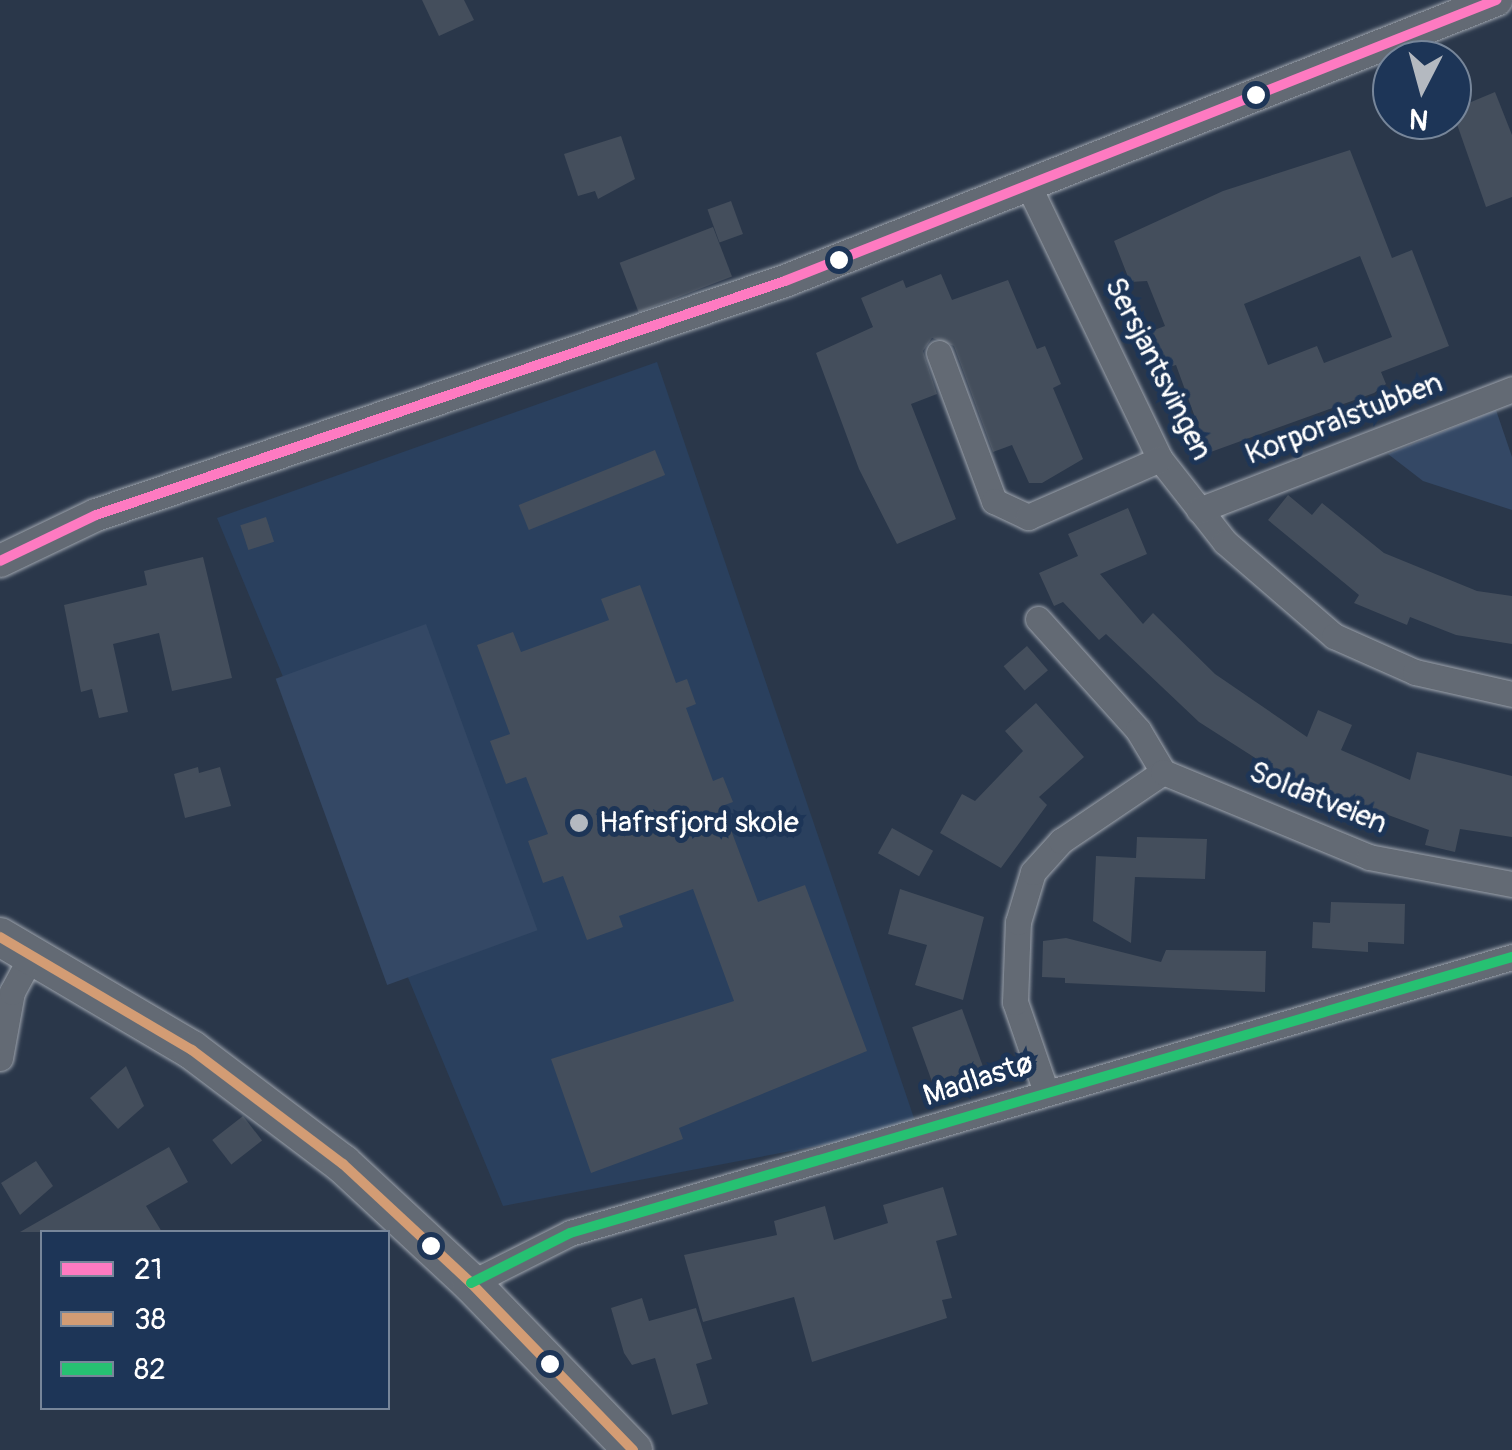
<!DOCTYPE html>
<html>
<head>
<meta charset="utf-8">
<style>
  body { margin:0 }
  #map { position:relative; width:1512px; height:1450px; overflow:hidden; background:#2a374a; font-family:Pangolin,sans-serif }
  div>[style] { position:absolute }
  .built>* { inset:0; background:#2a405e }
  .green>* { inset:0; background:#344865; transform-origin:0 0 }
  .building>* { inset:0; background:#444e5c; transform-origin:0 0 }
  .roads { filter:drop-shadow(0 0 2px #9fa5ae) drop-shadow(0 0 2px #9fa5ae) }
  .minor>* { height:25px; margin:-12.5px; padding:0 12.5px; transform-origin:12.5px; border-radius:12.5px; background:#636a74 }
  .tertiary>* { height:32px; margin:-16px; padding:0 16px; transform-origin:16px; border-radius:16px; background:#636a74 }
  .secondary>* { height:38px; margin:-19px; padding:0 19px; transform-origin:19px; border-radius:19px; background:#636a74 }
  .bus-1>* { height:10px; margin:-5px; padding:0 5px; transform-origin:5px; border-radius:5px; background:#fe7ac1 }
  .bus-2>* { height:10px; margin:-5px; padding:0 5px; transform-origin:5px; border-radius:5px; background:#d39c74 }
  .bus-3>* { height:10px; margin:-5px; padding:0 5px; transform-origin:5px; border-radius:5px; background:#26c172 }
  .dots>* { width:28px; height:28px; translate:-50% -50%; box-sizing:border-box; border:5px solid #1d3557; border-radius:50% }
  span { translate:-50% -50%; white-space:nowrap; text-align:center; line-height:1.15; -webkit-text-stroke:10px #1d3557; paint-order:stroke }
  .street-label { font-size:30px; color:#fff }
  .poi-label { font-size:30px; color:#fff }
  .left { translate:0 -50%; text-align:left }
  .legend { position:absolute; left:40px; top:1230px; width:350px; height:180px; box-sizing:border-box; background:#1d3557; border:2px solid #77869a; margin:0; padding:12px 18px; list-style:none; font-size:30px; color:#fff }
  .legend li { display:flex; align-items:center; gap:20px; height:50px }
  .legend b { width:50px; border:2px solid #77869a }
  .north { position:absolute; left:1372px; top:40px; width:100px; height:100px; box-sizing:border-box; background:#1d3557; border:2px solid #77869a; border-radius:50%; rotate:186deg; font-size:28px; font-weight:700; line-height:40px; text-align:center; color:#fff }
  .north::after { content:''; display:block; margin:auto; width:35px; height:45px; background:#b4b9c0; clip-path:polygon(50% 0,100% 100%,50% 72%,0 100%) }
</style>
</head>
<body>
<div id="map">
  <div class="built">
    <div style="clip-path:polygon(657px 362px,917px 1127px,503px 1206px,217px 518px)"></div>
  </div>
  <div class="green">
    <div style="clip-path:polygon(1496px 410px,1512px 457px,1512px 510px,1423px 481px,1388px 454px)"></div>
    <div style="left:426px;top:624px;width:326px;height:160px;rotate:70deg"></div>
  </div>
  <div class="building">
    <div style="clip-path:polygon(422px 0,464px 0,474px 20px,439px 36px)"></div>
    <div style="clip-path:polygon(1495px 92px,1512px 135px,1512px 197px,1486px 207px,1452px 110px)"></div>
    <div style="clip-path:polygon(621px 136px,635px 179px,598px 199px,595px 191px,578px 196px,564px 154px)"></div>
    <div style="clip-path:polygon(evenodd,1350px 150px,1392px 258px,1412px 250px,1449px 346px,1381px 372px,1386px 384px,1374px 393px,1208px 453px,1176px 365px,1163px 369px,1149px 332px,1165px 326px,1147px 281px,1130px 282px,1114px 241px,1223px 191px,1350px 150px,1360px 256px,1392px 337px,1324px 363px,1317px 346px,1268px 365px,1244px 304px,1360px 256px)"></div>
    <div style="left:731px;top:201px;width:35px;height:25px;rotate:70deg"></div>
    <div style="left:713px;top:227px;width:53px;height:100px;rotate:69deg"></div>
    <div style="clip-path:polygon(941px 274px,952px 300px,1008px 280px,1037px 349px,1045px 346px,1061px 384px,1053px 388px,1083px 459px,1042px 483px,1029px 483px,1012px 445px,993px 452px,954px 346px,932px 338px,923px 351px,937px 394px,911px 404px,956px 519px,897px 544px,859px 469px,816px 353px,873px 327px,861px 298px,903px 280px,906px 288px)"></div>
    <div style="left:655px;top:450px;width:27px;height:147px;rotate:68deg"></div>
    <div style="clip-path:polygon(1288px 495px,1312px 515px,1322px 503px,1384px 553px,1477px 591px,1512px 596px,1512px 644px,1456px 635px,1410px 617px,1407px 625px,1354px 603px,1359px 595px,1268px 520px)"></div>
    <div style="clip-path:polygon(1128px 508px,1147px 554px,1100px 574px,1143px 624px,1153px 613px,1215px 674px,1307px 737px,1318px 710px,1352px 725px,1341px 750px,1410px 780px,1417px 752px,1512px 776px,1512px 837px,1460px 829px,1455px 852px,1425px 845px,1429px 830px,1285px 777px,1199px 722px,1106px 634px,1099px 640px,1063px 602px,1054px 606px,1039px 573px,1078px 556px,1068px 534px)"></div>
    <div style="left:266px;top:517px;width:26px;height:27px;rotate:72deg"></div>
    <div style="clip-path:polygon(203px 557px,232px 678px,172px 691px,159px 633px,113px 644px,128px 712px,99px 718px,92px 689px,81px 692px,64px 605px,147px 585px,144px 571px)"></div>
    <div style="clip-path:polygon(640px 585px,676px 683px,687px 679px,696px 704px,686px 708px,713px 781px,723px 777px,733px 802px,722px 806px,758px 902px,805px 885px,867px 1051px,679px 1128px,683px 1139px,591px 1173px,551px 1059px,734px 1001px,693px 889px,619px 916px,623px 927px,587px 940px,563px 876px,543px 883px,528px 841px,548px 834px,526px 777px,506px 784px,490px 741px,510px 734px,477px 645px,513px 632px,521px 652px,609px 620px,601px 599px)"></div>
    <div style="left:1027px;top:646px;width:32px;height:31px;rotate:49deg"></div>
    <div style="clip-path:polygon(1036px 703px,1084px 757px,1039px 797px,1047px 805px,1001px 868px,940px 833px,962px 794px,975px 801px,1023px 751px,1005px 731px)"></div>
    <div style="clip-path:polygon(198px 767px,199px 773px,220px 767px,231px 806px,185px 818px,174px 774px)"></div>
    <div style="left:892px;top:828px;width:47px;height:29px;rotate:29deg"></div>
    <div style="clip-path:polygon(1137px 837px,1207px 839px,1205px 879px,1135px 877px,1136px 860px,1131px 943px,1093px 921px,1096px 856px,1136px 858px)"></div>
    <div style="clip-path:polygon(900px 889px,984px 917px,963px 1000px,915px 985px,927px 945px,888px 934px)"></div>
    <div style="clip-path:polygon(1331px 902px,1405px 904px,1404px 944px,1368px 942px,1368px 952px,1312px 948px,1313px 922px,1330px 923px)"></div>
    <div style="clip-path:polygon(1066px 938px,1161px 962px,1166px 950px,1266px 951px,1265px 992px,1065px 983px,1065px 978px,1042px 977px,1043px 941px)"></div>
    <div style="left:962px;top:1009px;width:65px;height:53px;rotate:70deg"></div>
    <div style="clip-path:polygon(126px 1066px,144px 1106px,118px 1129px,90px 1098px)"></div>
    <div style="left:243px;top:1116px;width:31px;height:39px;rotate:52deg"></div>
    <div style="clip-path:polygon(169px 1147px,188px 1182px,146px 1206px,162px 1232px,20px 1232px)"></div>
    <div style="clip-path:polygon(36px 1161px,53px 1186px,20px 1215px,1px 1183px)"></div>
    <div style="clip-path:polygon(943px 1187px,957px 1235px,936px 1241px,952px 1298px,942px 1300px,947px 1318px,812px 1362px,794px 1297px,703px 1322px,684px 1255px,777px 1235px,774px 1221px,825px 1206px,834px 1240px,888px 1223px,883px 1205px)"></div>
    <div style="clip-path:polygon(642px 1298px,649px 1321px,696px 1308px,712px 1359px,696px 1364px,708px 1404px,672px 1415px,655px 1358px,632px 1365px,624px 1353px,611px 1308px)"></div>
  </div>
  <div class="roads">
    <div class="minor">
      <div style="left:1030px;top:189px;width:300px;rotate:64.3deg"></div>
      <div style="left:1160px;top:459px;width:105px;rotate:51.9deg"></div>
      <div style="left:1225px;top:542px;width:144px;rotate:40.8deg"></div>
      <div style="left:1334px;top:636px;width:89px;rotate:24deg"></div>
      <div style="left:1415px;top:672px;width:99px;rotate:12.8deg"></div>
      <div style="left:939px;top:353px;width:158px;rotate:69.6deg"></div>
      <div style="left:994px;top:501px;width:38px;rotate:25deg"></div>
      <div style="left:1028px;top:517px;width:144px;rotate:-23.7deg"></div>
      <div style="left:1199px;top:510px;width:336px;rotate:-21.1deg"></div>
      <div style="left:1038px;top:619px;width:149px;rotate:48deg"></div>
      <div style="left:1138px;top:730px;width:49px;rotate:59.2deg"></div>
      <div style="left:0;top:1058px;width:67px;rotate:-79.7deg"></div>
      <div style="left:12px;top:992px;width:44px;rotate:-61.7deg"></div>
      <div style="left:1046px;top:1092px;width:95px;rotate:-109deg"></div>
      <div style="left:1015px;top:1002px;width:80px;rotate:-87.9deg"></div>
      <div style="left:1018px;top:922px;width:52px;rotate:-73.3deg"></div>
      <div style="left:1033px;top:872px;width:42px;rotate:-47.9deg"></div>
      <div style="left:1061px;top:841px;width:123px;rotate:-34.1deg"></div>
      <div style="left:1163px;top:772px;width:223px;rotate:22.4deg"></div>
      <div style="left:1369px;top:857px;width:146px;rotate:10.7deg"></div>
      <div style="left:471px;top:1283px;width:111px;rotate:-26.8deg"></div>
      <div style="left:570px;top:1233px;width:982px;rotate:-16.33deg"></div>
    </div>
    <div class="tertiary">
      <div style="left:0;top:561px;width:106px;rotate:-25.6deg"></div>
      <div style="left:96px;top:515px;width:728px;rotate:-18.76deg"></div>
      <div style="left:785px;top:281px;width:765px;rotate:-21.56deg"></div>
    </div>
    <div class="secondary">
      <div style="left:0;top:937px;width:223px;rotate:30.5deg"></div>
      <div style="left:192px;top:1050px;width:189px;rotate:37.1deg"></div>
      <div style="left:343px;top:1164px;width:175px;rotate:42.9deg"></div>
      <div style="left:471px;top:1283px;width:233px;rotate:45.9deg"></div>
    </div>
  </div>
  <div class="bus-1">
    <div style="left:0;top:561px;width:106px;rotate:-25.6deg"></div>
    <div style="left:96px;top:515px;width:728px;rotate:-18.76deg"></div>
    <div style="left:785px;top:281px;width:765px;rotate:-21.56deg"></div>
  </div>
  <div class="bus-2">
    <div style="left:0;top:937px;width:223px;rotate:30.5deg"></div>
    <div style="left:192px;top:1050px;width:189px;rotate:37.1deg"></div>
    <div style="left:343px;top:1164px;width:175px;rotate:42.9deg"></div>
    <div style="left:471px;top:1283px;width:233px;rotate:45.9deg"></div>
  </div>
  <div class="bus-3">
    <div style="left:471px;top:1283px;width:111px;rotate:-26.8deg"></div>
    <div style="left:570px;top:1233px;width:982px;rotate:-16.33deg"></div>
  </div>
  <div class="dots">
    <div style="left:1256px;top:95px;background:#fff"></div>
    <div style="left:839px;top:260px;background:#fff"></div>
    <div style="left:579px;top:823px;background:#b4b9c0"></div>
    <div style="left:431px;top:1246px;background:#fff"></div>
    <div style="left:550px;top:1364px;background:#fff"></div>
  </div>
  <div class="street-label">
    <span style="left:1158px;top:369px;rotate:63deg">Sersjantsvingen</span>
    <span style="left:1344px;top:419px;rotate:-21deg">Korporalstubben</span>
    <span style="left:1318px;top:798px;rotate:22deg">Soldatveien</span>
    <span style="left:978px;top:1080px;rotate:-18deg">Madlastø</span>
  </div>
  <div class="poi-label">
    <span class="left" style="left:599px;top:823px">Hafrsfjord skole</span>
  </div>
  <ul class="legend">
  <li><b style="height:12px;background:#fe7ac1"></b>21</li>
  <li><b style="height:12px;background:#d39c74"></b>38</li>
  <li><b style="height:12px;background:#26c172"></b>82</li>
  </ul>
  <div class="north">N</div>
</div>
</body>
</html>
